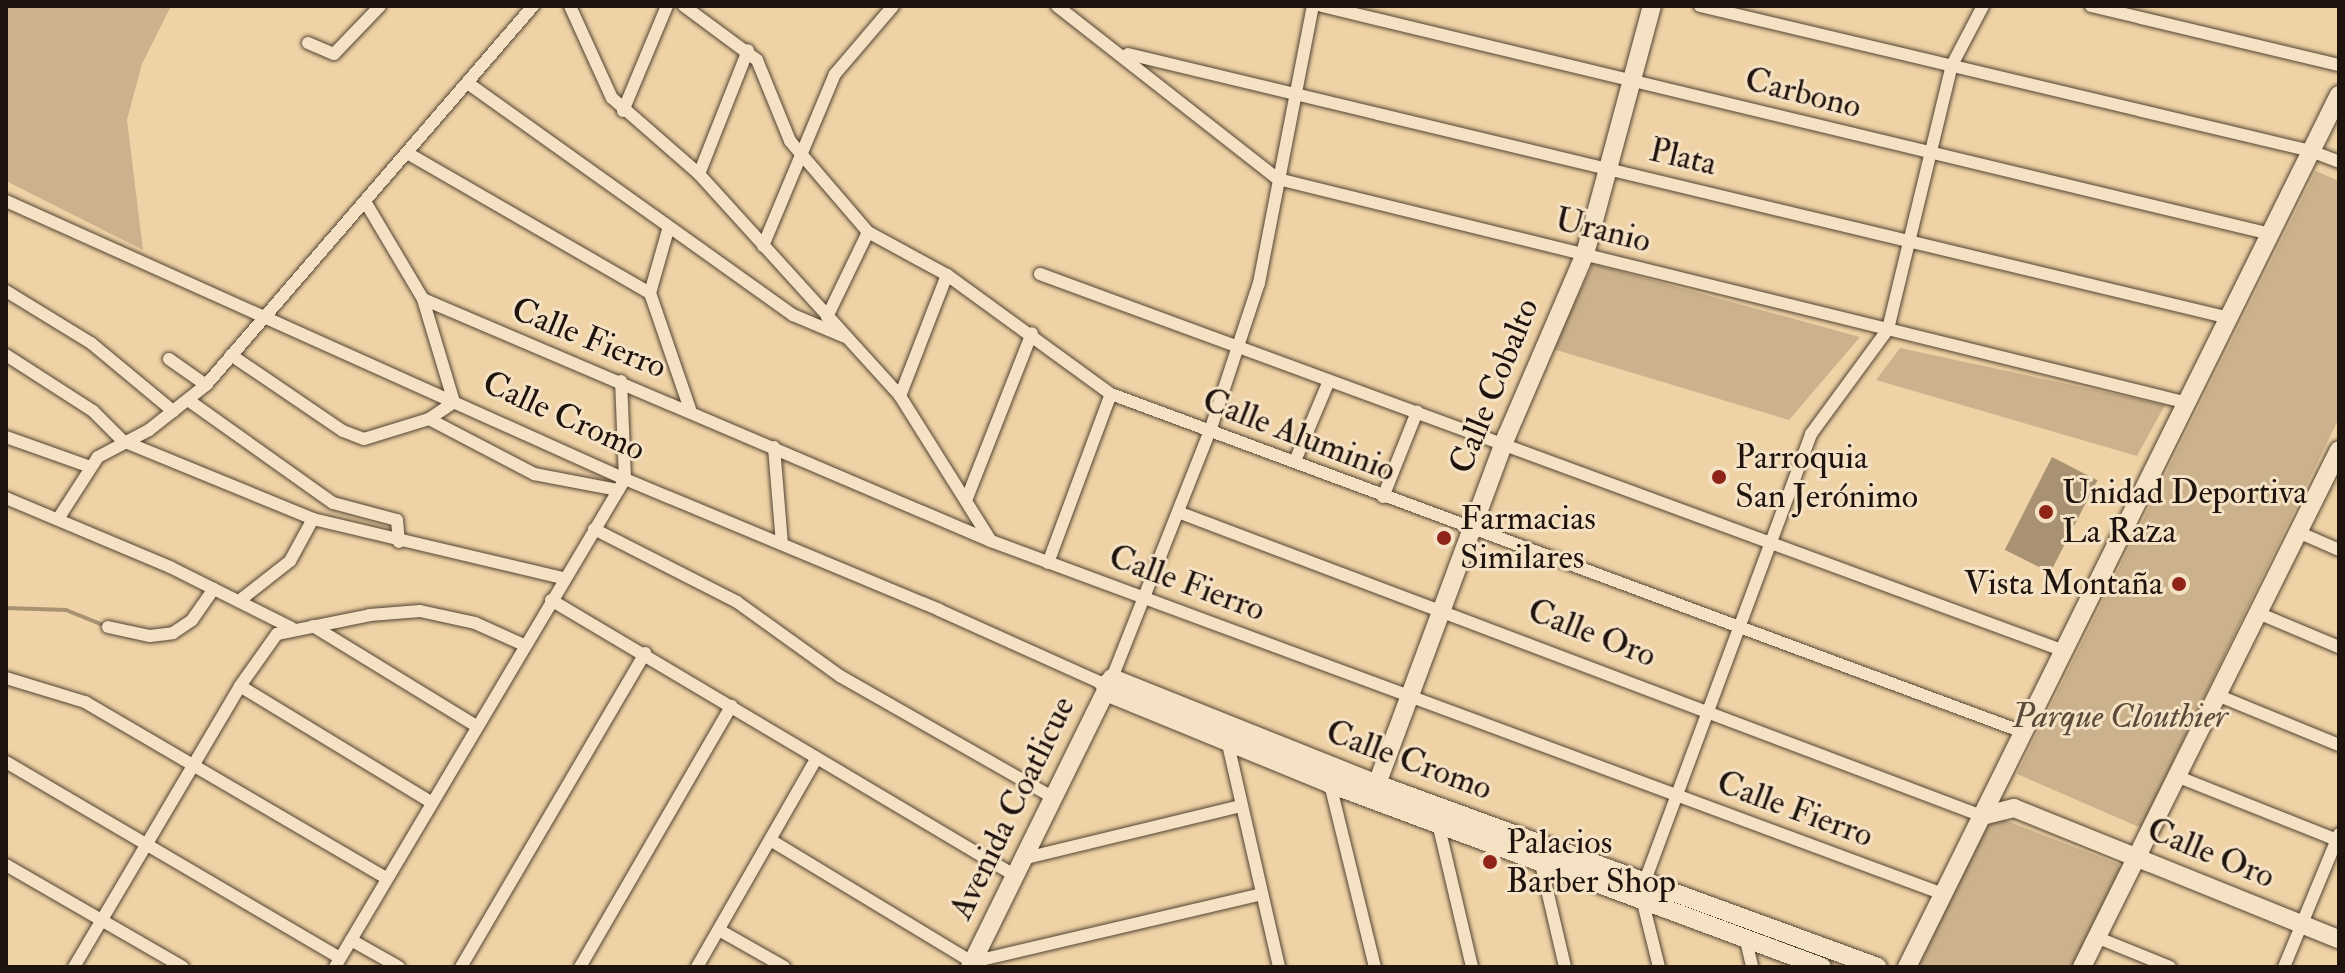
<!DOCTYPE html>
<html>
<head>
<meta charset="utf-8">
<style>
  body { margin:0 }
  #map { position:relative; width:2345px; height:973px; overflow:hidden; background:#efd3a6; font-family:"IM FELL Double Pica",serif }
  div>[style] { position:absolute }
  .green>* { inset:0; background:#ccb28c }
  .water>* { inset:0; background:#a89272; transform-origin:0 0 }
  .stream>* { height:4px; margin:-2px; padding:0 2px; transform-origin:2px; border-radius:2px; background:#a89272 }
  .roads { filter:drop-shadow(0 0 2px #534333) drop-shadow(0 0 2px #534333) }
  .street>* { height:12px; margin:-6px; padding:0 6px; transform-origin:6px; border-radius:6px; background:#f5e2c5 }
  .secondary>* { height:18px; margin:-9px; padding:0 9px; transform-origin:9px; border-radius:9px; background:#f5e2c5 }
  .dots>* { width:22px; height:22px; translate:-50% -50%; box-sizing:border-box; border:4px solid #f5e2c5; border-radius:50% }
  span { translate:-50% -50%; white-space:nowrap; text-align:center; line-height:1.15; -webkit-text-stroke:6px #f5e2c5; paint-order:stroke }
  .street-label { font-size:34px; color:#1f130d }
  .poi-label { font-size:34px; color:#1f130d }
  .left { translate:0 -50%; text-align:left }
  .right { translate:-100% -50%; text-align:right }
  .park-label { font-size:34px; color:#5c4b39; font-style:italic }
  .frame { position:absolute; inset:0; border:8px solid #1f130d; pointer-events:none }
</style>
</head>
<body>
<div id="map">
  <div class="green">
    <div style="clip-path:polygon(6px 6px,171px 6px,142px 64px,127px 120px,143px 250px,6px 181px)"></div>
    <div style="clip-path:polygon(2316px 171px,2339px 181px,2339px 418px,2141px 828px,2017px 774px)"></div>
    <div style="clip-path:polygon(1593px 264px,1860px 337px,1789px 420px,1553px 349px)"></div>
    <div style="clip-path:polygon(1900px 348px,2165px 405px,2137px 456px,1876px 380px)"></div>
    <div style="clip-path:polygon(1999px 818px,2118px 864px,2122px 873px,2075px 967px,1918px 967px,1988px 822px)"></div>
  </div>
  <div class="water">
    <div style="left:2052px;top:457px;width:51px;height:104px;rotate:27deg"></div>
  </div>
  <div class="stream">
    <div style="left:6px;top:608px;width:60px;rotate:1.9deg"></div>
    <div style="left:66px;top:610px;width:37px;rotate:22deg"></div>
  </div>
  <div class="roads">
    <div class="street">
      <div style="left:570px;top:6px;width:101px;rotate:65.5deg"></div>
      <div style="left:612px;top:98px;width:116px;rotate:41.1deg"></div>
      <div style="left:699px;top:174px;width:299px;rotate:47.8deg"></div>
      <div style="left:900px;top:396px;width:171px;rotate:57.9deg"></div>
      <div style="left:684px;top:6px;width:91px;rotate:36.5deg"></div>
      <div style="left:757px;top:60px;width:87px;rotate:67.8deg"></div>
      <div style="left:790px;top:141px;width:120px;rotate:49.4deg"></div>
      <div style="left:868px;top:232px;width:90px;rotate:28.6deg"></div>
      <div style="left:947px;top:275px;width:203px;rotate:36deg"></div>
      <div style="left:1111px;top:394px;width:973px;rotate:20.34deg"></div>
      <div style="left:1057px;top:6px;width:281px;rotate:38.1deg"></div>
      <div style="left:1278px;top:179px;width:937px;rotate:13.83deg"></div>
      <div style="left:1322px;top:6px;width:975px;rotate:13.52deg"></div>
      <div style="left:1700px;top:6px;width:628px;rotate:13.35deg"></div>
      <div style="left:2311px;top:151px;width:30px;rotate:21deg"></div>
      <div style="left:2091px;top:6px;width:255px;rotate:13.4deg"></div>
      <div style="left:308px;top:43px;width:28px;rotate:23deg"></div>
      <div style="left:334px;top:54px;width:66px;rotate:-46.2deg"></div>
      <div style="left:1128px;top:54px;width:1132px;rotate:13.48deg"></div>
      <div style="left:469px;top:84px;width:398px;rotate:35.5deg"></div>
      <div style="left:793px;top:315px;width:56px;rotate:22.9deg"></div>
      <div style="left:623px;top:111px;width:114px;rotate:-67.3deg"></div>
      <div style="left:409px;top:154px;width:278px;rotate:30deg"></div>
      <div style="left:650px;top:293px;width:123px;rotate:71deg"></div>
      <div style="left:699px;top:174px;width:133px;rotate:-68.4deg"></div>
      <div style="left:6px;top:201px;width:679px;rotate:24.19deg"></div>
      <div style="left:625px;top:479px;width:340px;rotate:22.6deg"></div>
      <div style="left:939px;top:610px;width:175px;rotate:24.2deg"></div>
      <div style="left:1099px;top:682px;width:12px;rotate:55deg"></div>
      <div style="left:763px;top:246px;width:186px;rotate:-67.3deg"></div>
      <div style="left:835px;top:74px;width:89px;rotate:-49.5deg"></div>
      <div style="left:1040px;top:274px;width:1091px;rotate:20.21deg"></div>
      <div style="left:6px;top:291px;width:100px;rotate:31.5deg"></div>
      <div style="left:91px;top:343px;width:107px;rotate:39.7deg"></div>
      <div style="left:650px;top:293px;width:66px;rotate:-74.1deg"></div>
      <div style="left:423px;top:299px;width:617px;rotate:23.08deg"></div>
      <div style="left:991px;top:541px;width:1015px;rotate:20.34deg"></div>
      <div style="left:827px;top:317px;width:94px;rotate:-64.2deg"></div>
      <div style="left:6px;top:355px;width:103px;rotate:32.8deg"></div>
      <div style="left:93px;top:411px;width:42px;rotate:45deg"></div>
      <div style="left:123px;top:441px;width:205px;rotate:22.3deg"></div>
      <div style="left:313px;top:519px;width:257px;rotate:13.3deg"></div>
      <div style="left:231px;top:355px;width:135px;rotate:34.2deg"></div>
      <div style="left:343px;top:431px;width:22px;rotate:21deg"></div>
      <div style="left:364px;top:439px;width:68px;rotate:-17.1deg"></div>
      <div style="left:429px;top:419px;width:30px;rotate:-34deg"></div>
      <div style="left:454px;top:402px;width:108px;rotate:-106.8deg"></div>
      <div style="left:423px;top:299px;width:112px;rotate:-120.7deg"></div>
      <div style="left:169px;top:359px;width:45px;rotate:35.1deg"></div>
      <div style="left:900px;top:396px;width:130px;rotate:-68.8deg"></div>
      <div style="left:188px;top:400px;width:178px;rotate:35.4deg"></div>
      <div style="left:333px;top:503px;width:66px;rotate:14.9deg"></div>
      <div style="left:397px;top:520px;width:22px;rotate:85deg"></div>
      <div style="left:429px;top:419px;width:119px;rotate:27.6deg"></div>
      <div style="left:534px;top:474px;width:86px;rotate:10.8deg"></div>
      <div style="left:6px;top:437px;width:87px;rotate:19.5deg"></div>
      <div style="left:774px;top:447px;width:97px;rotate:85.3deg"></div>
      <div style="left:1295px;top:461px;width:87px;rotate:-67deg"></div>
      <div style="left:1383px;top:497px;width:92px;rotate:-68.2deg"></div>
      <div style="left:6px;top:498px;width:178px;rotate:22.8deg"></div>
      <div style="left:170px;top:567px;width:136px;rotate:26.6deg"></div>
      <div style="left:967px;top:498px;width:177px;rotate:-68.5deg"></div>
      <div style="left:1178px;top:512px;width:860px;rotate:20.71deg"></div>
      <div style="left:58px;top:519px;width:74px;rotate:-57.2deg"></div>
      <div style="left:98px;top:457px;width:58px;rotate:-27.9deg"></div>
      <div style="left:149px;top:430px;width:73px;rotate:-38.3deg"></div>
      <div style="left:206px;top:385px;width:501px;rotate:-49.21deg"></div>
      <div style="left:594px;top:529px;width:161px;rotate:27deg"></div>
      <div style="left:737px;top:602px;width:127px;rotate:35.7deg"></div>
      <div style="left:840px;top:676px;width:244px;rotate:29.7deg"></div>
      <div style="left:2298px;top:532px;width:45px;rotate:23.7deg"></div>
      <div style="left:1048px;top:563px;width:180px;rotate:-69.6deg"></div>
      <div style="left:551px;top:600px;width:539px;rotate:30.71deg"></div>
      <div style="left:239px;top:601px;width:65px;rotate:-38.1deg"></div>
      <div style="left:290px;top:561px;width:48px;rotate:-61.3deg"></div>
      <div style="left:2258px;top:613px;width:88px;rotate:22.8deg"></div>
      <div style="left:313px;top:626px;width:191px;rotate:31.5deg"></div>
      <div style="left:108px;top:627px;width:43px;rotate:12.1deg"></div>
      <div style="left:150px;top:636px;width:23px;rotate:-7deg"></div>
      <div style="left:173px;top:633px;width:23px;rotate:-34deg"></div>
      <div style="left:192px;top:620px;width:38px;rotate:-55deg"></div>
      <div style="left:6px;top:678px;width:83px;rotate:16.9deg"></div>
      <div style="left:85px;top:702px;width:349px;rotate:30.3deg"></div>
      <div style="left:1106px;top:680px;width:6px;rotate:-18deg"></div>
      <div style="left:1112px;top:678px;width:266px;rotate:-68.4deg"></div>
      <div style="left:1210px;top:431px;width:156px;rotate:-71.7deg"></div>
      <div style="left:1259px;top:283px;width:282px;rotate:-79deg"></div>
      <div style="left:240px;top:686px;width:223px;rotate:31.3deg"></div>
      <div style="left:2217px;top:695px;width:132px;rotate:22.3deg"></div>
      <div style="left:1228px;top:744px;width:229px;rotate:77.1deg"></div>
      <div style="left:6px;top:762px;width:387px;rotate:30.4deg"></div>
      <div style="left:2176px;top:776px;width:175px;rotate:21.7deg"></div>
      <div style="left:1330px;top:784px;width:188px;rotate:76.2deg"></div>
      <div style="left:1438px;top:823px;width:148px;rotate:76.7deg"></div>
      <div style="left:772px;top:841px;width:234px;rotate:31.2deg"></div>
      <div style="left:972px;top:962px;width:297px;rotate:-13.2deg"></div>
      <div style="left:1022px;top:859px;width:225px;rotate:-13.6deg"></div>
      <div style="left:1540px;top:860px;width:110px;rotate:76.8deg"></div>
      <div style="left:6px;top:865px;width:204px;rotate:30deg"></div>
      <div style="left:719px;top:930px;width:75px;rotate:29.6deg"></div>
      <div style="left:1745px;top:936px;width:32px;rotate:77deg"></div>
      <div style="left:2096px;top:937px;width:80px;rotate:22.1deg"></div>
      <div style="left:351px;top:940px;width:55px;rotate:29.4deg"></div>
      <div style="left:74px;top:967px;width:326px;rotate:-59.4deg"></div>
      <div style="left:240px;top:686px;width:64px;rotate:-54.6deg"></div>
      <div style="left:277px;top:634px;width:95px;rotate:-11.5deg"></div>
      <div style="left:370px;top:615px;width:50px;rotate:-4.6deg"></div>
      <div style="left:420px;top:611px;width:56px;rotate:12.3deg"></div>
      <div style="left:475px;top:623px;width:54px;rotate:24.2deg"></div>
      <div style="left:335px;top:967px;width:568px;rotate:-59.28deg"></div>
      <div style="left:625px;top:479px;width:98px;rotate:-92.3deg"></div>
      <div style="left:461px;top:967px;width:364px;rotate:-59.6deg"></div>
      <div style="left:580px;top:967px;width:302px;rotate:-59.9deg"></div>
      <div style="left:697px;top:967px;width:240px;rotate:-60.2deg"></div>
      <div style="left:1659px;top:967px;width:70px;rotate:-104deg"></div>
      <div style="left:1642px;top:899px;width:21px;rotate:-79deg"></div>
      <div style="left:1646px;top:878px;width:474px;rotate:-69.6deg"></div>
      <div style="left:1811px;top:434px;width:130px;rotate:-53.7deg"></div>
      <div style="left:1888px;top:329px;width:272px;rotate:-76.4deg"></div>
      <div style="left:1952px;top:65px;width:67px;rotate:-62.3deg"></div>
      <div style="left:2284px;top:967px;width:144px;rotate:-67.5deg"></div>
    </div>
    <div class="secondary">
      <div style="left:1106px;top:692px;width:242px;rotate:22.3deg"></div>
      <div style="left:1330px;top:784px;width:525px;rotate:20.4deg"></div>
      <div style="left:1377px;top:784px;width:372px;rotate:-69.6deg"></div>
      <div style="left:1507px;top:435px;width:197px;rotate:-66.7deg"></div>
      <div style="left:1585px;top:254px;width:257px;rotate:-74.9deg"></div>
      <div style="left:1982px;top:816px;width:33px;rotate:-14deg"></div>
      <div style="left:2014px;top:808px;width:350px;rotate:22deg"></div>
      <div style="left:970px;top:967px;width:322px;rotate:-63.8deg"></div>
      <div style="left:1112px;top:678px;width:285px;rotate:21.8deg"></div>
      <div style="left:1377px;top:784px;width:533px;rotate:20.07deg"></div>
      <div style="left:1907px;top:967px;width:973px;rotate:-63.65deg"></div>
      <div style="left:2082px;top:967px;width:577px;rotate:-63.57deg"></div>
    </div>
  </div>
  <div class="dots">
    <div style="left:1719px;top:477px;background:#8f2418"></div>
    <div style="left:2046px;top:512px;background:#8f2418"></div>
    <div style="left:1444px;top:538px;background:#8f2418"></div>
    <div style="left:2179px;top:584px;background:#8f2418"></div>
    <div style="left:1490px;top:862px;background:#8f2418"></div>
  </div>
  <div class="street-label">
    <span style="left:1803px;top:93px;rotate:14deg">Carbono</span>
    <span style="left:1683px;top:157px;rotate:13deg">Plata</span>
    <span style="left:1603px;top:230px;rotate:14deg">Uranio</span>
    <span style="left:589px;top:338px;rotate:22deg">Calle Fierro</span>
    <span style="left:1494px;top:386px;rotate:-68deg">Calle Cobalto</span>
    <span style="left:564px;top:416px;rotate:24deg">Calle Cromo</span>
    <span style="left:1299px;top:435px;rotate:21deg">Calle Aluminio</span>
    <span style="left:1187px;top:583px;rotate:20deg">Calle Fierro</span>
    <span style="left:1592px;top:633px;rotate:21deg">Calle Oro</span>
    <span style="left:1409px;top:760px;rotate:20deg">Calle Cromo</span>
    <span style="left:1012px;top:808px;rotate:-64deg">Avenida Coatlicue</span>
    <span style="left:1795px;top:809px;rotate:20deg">Calle Fierro</span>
    <span style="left:2211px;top:853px;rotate:22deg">Calle Oro</span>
  </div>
  <div class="poi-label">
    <span class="left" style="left:1735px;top:477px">Parroquia<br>San Jerónimo</span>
    <span class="left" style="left:2062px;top:512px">Unidad Deportiva<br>La Raza</span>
    <span class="left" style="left:1460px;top:538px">Farmacias<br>Similares</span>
    <span class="right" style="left:2163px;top:584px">Vista Montaña</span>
    <span class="left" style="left:1506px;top:862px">Palacios<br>Barber Shop</span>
  </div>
  <div class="park-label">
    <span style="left:2120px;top:717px">Parque Clouthier</span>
  </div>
  <div class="frame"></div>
</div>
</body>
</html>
